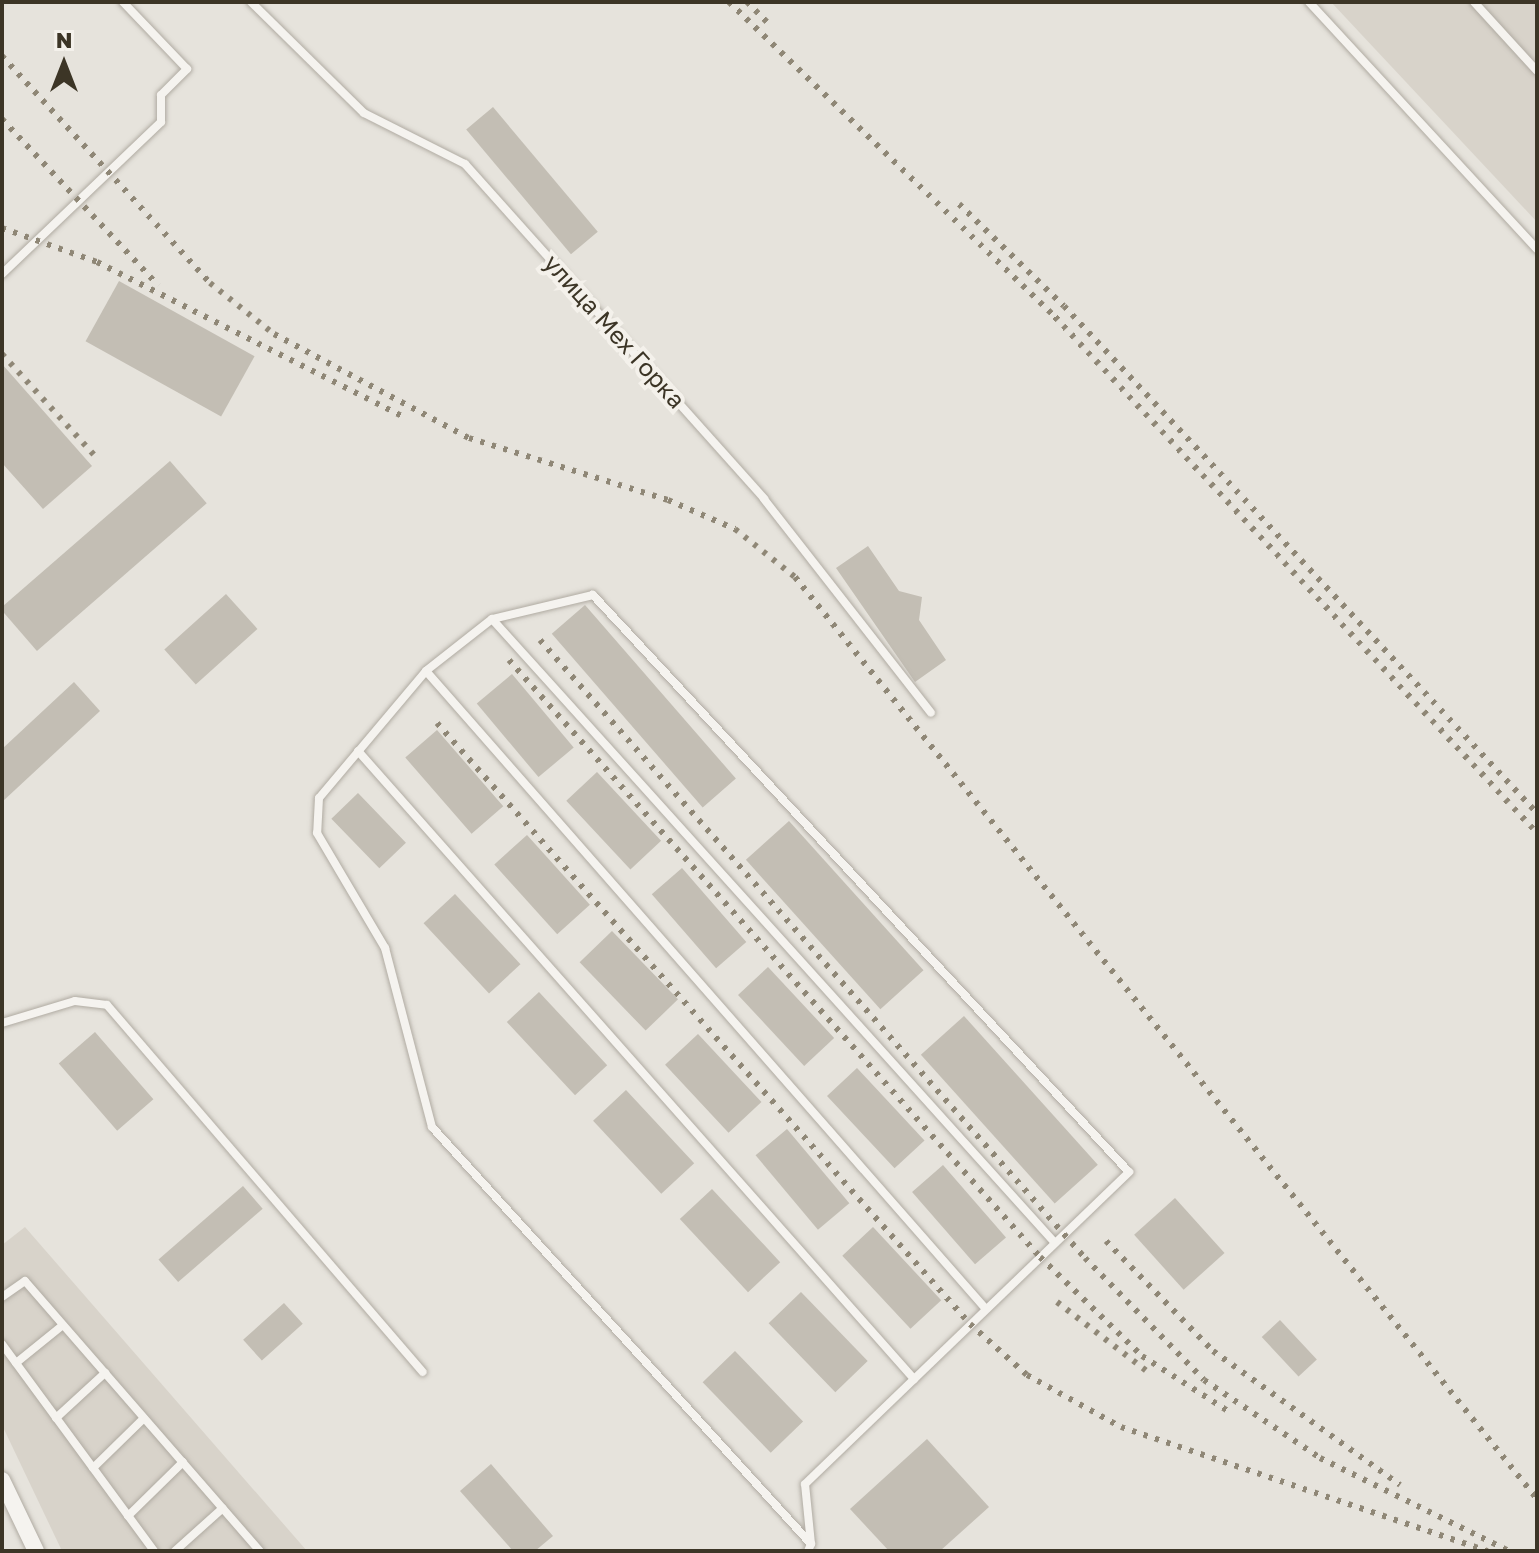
<!DOCTYPE html>
<html>
<head>
<meta charset="utf-8">
<style>
  body { margin:0 }
  #map { position:relative; width:1539px; height:1553px; overflow:hidden; background:#e6e3dc; font-family:"Golos Text",sans-serif }
  div>[style] { position:absolute }
  .built>* { inset:0; background:#d8d3ca }
  .building>* { inset:0; background:#c3beb4; transform-origin:0 0 }
  .roads { filter:drop-shadow(0 0 2px #b0aba2) drop-shadow(0 0 2px #b0aba2) }
  .lane>* { height:8px; margin:-4px; padding:0 4px; transform-origin:4px; border-radius:4px; background:#f5f3ef }
  .street>* { height:16px; margin:-8px; padding:0 8px; transform-origin:8px; border-radius:8px; background:#f5f3ef }
  .rail>* { height:6px; margin-top:-3px; transform-origin:0; background:repeating-linear-gradient(90deg,#8f8776 0 4px,transparent 0 12px) }
  span { translate:-50% -50%; white-space:nowrap; text-align:center; line-height:1.15; -webkit-text-stroke:8px #f4f1eb; paint-order:stroke }
  .street-label { font-size:24px; color:#3c3526 }
  .frame { position:absolute; inset:0; border:4px solid #3c3526; pointer-events:none }
  .north { position:absolute; left:24px; top:24px; width:80px; height:80px; -webkit-text-stroke:6px #f4f1eb; paint-order:stroke; rotate:0deg; font-size:22px; font-weight:700; line-height:32px; text-align:center; color:#3c3526 }
  .north::after { content:''; display:block; margin:auto; width:28px; height:36px; background:#3c3526; clip-path:polygon(50% 0,100% 100%,50% 72%,0 100%) }
</style>
</head>
<body>
<div id="map">
  <div class="built">
    <div style="clip-path:polygon(1331px 2px,1537px 2px,1537px 222px)"></div>
    <div style="clip-path:polygon(25px 1227px,307px 1551px,62px 1551px,2px 1425px,2px 1245px)"></div>
  </div>
  <div class="building">
    <div style="left:493px;top:107px;width:163px;height:35px;rotate:50deg"></div>
    <div style="left:119px;top:281px;width:155px;height:69px;rotate:29deg"></div>
    <div style="clip-path:polygon(2px 364px,92px 466px,43px 509px,2px 463px)"></div>
    <div style="left:170px;top:461px;width:56px;height:225px;rotate:49deg"></div>
    <div style="clip-path:polygon(868px 546px,899px 591px,922px 597px,919px 620px,946px 660px,915px 682px,836px 568px)"></div>
    <div style="left:226px;top:594px;width:47px;height:83px;rotate:48deg"></div>
    <div style="left:585px;top:605px;width:230px;height:44px;rotate:49deg"></div>
    <div style="left:512px;top:674px;width:96px;height:46px;rotate:50deg"></div>
    <div style="clip-path:polygon(74px 682px,100px 711px,2px 802px,2px 749px)"></div>
    <div style="left:437px;top:730px;width:101px;height:42px;rotate:49deg"></div>
    <div style="left:597px;top:772px;width:94px;height:42px;rotate:47deg"></div>
    <div style="left:358px;top:793px;width:69px;height:37px;rotate:46deg"></div>
    <div style="left:789px;top:821px;width:201px;height:58px;rotate:48deg"></div>
    <div style="left:527px;top:835px;width:94px;height:44px;rotate:48deg"></div>
    <div style="left:682px;top:868px;width:98px;height:40px;rotate:49deg"></div>
    <div style="left:455px;top:894px;width:96px;height:43px;rotate:47deg"></div>
    <div style="left:612px;top:931px;width:95px;height:45px;rotate:46deg"></div>
    <div style="left:768px;top:967px;width:97px;height:41px;rotate:47deg"></div>
    <div style="left:539px;top:992px;width:100px;height:44px;rotate:47deg"></div>
    <div style="left:964px;top:1016px;width:200px;height:58px;rotate:48deg"></div>
    <div style="left:95px;top:1032px;width:89px;height:48px;rotate:49deg"></div>
    <div style="left:698px;top:1034px;width:93px;height:45px;rotate:47deg"></div>
    <div style="left:857px;top:1068px;width:99px;height:41px;rotate:47deg"></div>
    <div style="left:626px;top:1090px;width:100px;height:45px;rotate:47deg"></div>
    <div style="left:787px;top:1129px;width:97px;height:41px;rotate:50deg"></div>
    <div style="left:943px;top:1165px;width:96px;height:41px;rotate:49deg"></div>
    <div style="left:243px;top:1186px;width:30px;height:112px;rotate:49deg"></div>
    <div style="left:712px;top:1189px;width:100px;height:44px;rotate:47deg"></div>
    <div style="left:1175px;top:1198px;width:74px;height:55px;rotate:48deg"></div>
    <div style="left:873px;top:1227px;width:100px;height:42px;rotate:47deg"></div>
    <div style="left:801px;top:1292px;width:96px;height:45px;rotate:46deg"></div>
    <div style="left:284px;top:1303px;width:28px;height:55px;rotate:48deg"></div>
    <div style="left:1280px;top:1320px;width:54px;height:25px;rotate:47deg"></div>
    <div style="left:735px;top:1351px;width:98px;height:45px;rotate:46deg"></div>
    <div style="clip-path:polygon(927px 1439px,989px 1507px,940px 1551px,889px 1551px,850px 1509px)"></div>
    <div style="clip-path:polygon(491px 1464px,553px 1536px,535px 1551px,513px 1551px,460px 1491px)"></div>
  </div>
  <div class="roads">
    <div class="lane">
      <div style="left:251px;top:2px;width:158px;rotate:44.5deg"></div>
      <div style="left:364px;top:113px;width:113px;rotate:26.8deg"></div>
      <div style="left:465px;top:164px;width:449px;rotate:48.2deg"></div>
      <div style="left:764px;top:499px;width:271px;rotate:52deg"></div>
      <div style="left:1309px;top:2px;width:336px;rotate:47.3deg"></div>
      <div style="left:1474px;top:2px;width:93px;rotate:47.6deg"></div>
      <div style="left:2px;top:274px;width:220px;rotate:-43.7deg"></div>
      <div style="left:161px;top:122px;width:27px;rotate:-90deg"></div>
      <div style="left:161px;top:95px;width:37px;rotate:-45deg"></div>
      <div style="left:187px;top:69px;width:93px;rotate:-133.7deg"></div>
      <div style="left:492px;top:619px;width:840px;rotate:47.94deg"></div>
      <div style="left:426px;top:671px;width:849px;rotate:48.73deg"></div>
      <div style="left:358px;top:751px;width:839px;rotate:48.48deg"></div>
      <div style="left:2px;top:1023px;width:76px;rotate:-16.8deg"></div>
      <div style="left:75px;top:1001px;width:32px;rotate:7deg"></div>
      <div style="left:107px;top:1005px;width:484px;rotate:49.3deg"></div>
      <div style="left:2px;top:1297px;width:28px;rotate:-35deg"></div>
      <div style="left:25px;top:1281px;width:358px;rotate:49deg"></div>
      <div style="left:2px;top:1344px;width:257px;rotate:53.7deg"></div>
      <div style="left:16px;top:1363px;width:60px;rotate:-39deg"></div>
      <div style="left:56px;top:1418px;width:67px;rotate:-42.6deg"></div>
      <div style="left:93px;top:1468px;width:71px;rotate:-44.4deg"></div>
      <div style="left:128px;top:1516px;width:77px;rotate:-44.5deg"></div>
      <div style="left:175px;top:1551px;width:64px;rotate:-41.9deg"></div>
      <div style="left:808px;top:1551px;width:8px;rotate:-67deg"></div>
      <div style="left:811px;top:1544px;width:60px;rotate:-95.7deg"></div>
      <div style="left:805px;top:1484px;width:450px;rotate:-43.9deg"></div>
      <div style="left:1129px;top:1172px;width:788px;rotate:-132.89deg"></div>
      <div style="left:593px;top:595px;width:104px;rotate:166.6deg"></div>
      <div style="left:492px;top:619px;width:84px;rotate:141.8deg"></div>
      <div style="left:426px;top:671px;width:166px;rotate:130.1deg"></div>
      <div style="left:319px;top:798px;width:35px;rotate:93deg"></div>
      <div style="left:317px;top:833px;width:134px;rotate:59.4deg"></div>
      <div style="left:385px;top:948px;width:185px;rotate:75.3deg"></div>
      <div style="left:432px;top:1127px;width:563px;rotate:47.73deg"></div>
    </div>
    <div class="street">
      <div style="left:2px;top:1480px;width:79px;rotate:64.4deg"></div>
    </div>
  </div>
  <div class="rail">
    <div style="left:729px;top:2px;width:453px;rotate:44deg"></div>
    <div style="left:1055px;top:317px;width:706px;rotate:46.95deg"></div>
    <div style="left:747px;top:2px;width:28px;rotate:45deg"></div>
    <div style="left:2px;top:56px;width:308px;rotate:47.5deg"></div>
    <div style="left:210px;top:283px;width:82px;rotate:38.6deg"></div>
    <div style="left:274px;top:334px;width:221px;rotate:28.1deg"></div>
    <div style="left:469px;top:438px;width:208px;rotate:17.3deg"></div>
    <div style="left:668px;top:500px;width:73px;rotate:23.4deg"></div>
    <div style="left:735px;top:529px;width:77px;rotate:38.7deg"></div>
    <div style="left:795px;top:577px;width:1183px;rotate:51.17deg"></div>
    <div style="left:2px;top:119px;width:228px;rotate:46.8deg"></div>
    <div style="left:959px;top:204px;width:146px;rotate:44.2deg"></div>
    <div style="left:1064px;top:306px;width:693px;rotate:46.99deg"></div>
    <div style="left:2px;top:228px;width:101px;rotate:19.7deg"></div>
    <div style="left:97px;top:262px;width:344px;rotate:26.8deg"></div>
    <div style="left:2px;top:354px;width:138px;rotate:47.6deg"></div>
    <div style="left:540px;top:640px;width:824px;rotate:48.59deg"></div>
    <div style="left:1085px;top:1258px;width:170px;rotate:45.7deg"></div>
    <div style="left:1204px;top:1380px;width:140px;rotate:33.9deg"></div>
    <div style="left:1320px;top:1458px;width:211px;rotate:26.2deg"></div>
    <div style="left:509px;top:660px;width:799px;rotate:48.35deg"></div>
    <div style="left:1040px;top:1257px;width:142px;rotate:44.1deg"></div>
    <div style="left:1142px;top:1356px;width:102px;rotate:32.6deg"></div>
    <div style="left:437px;top:723px;width:803px;rotate:48.43deg"></div>
    <div style="left:970px;top:1324px;width:76px;rotate:41.8deg"></div>
    <div style="left:1027px;top:1375px;width:107px;rotate:29deg"></div>
    <div style="left:1121px;top:1427px;width:387px;rotate:18.7deg"></div>
    <div style="left:1106px;top:1241px;width:153px;rotate:45.8deg"></div>
    <div style="left:1213px;top:1351px;width:230px;rotate:35.6deg"></div>
    <div style="left:1057px;top:1302px;width:115px;rotate:37.6deg"></div>
  </div>
  <div class="street-label">
    <span style="left:615px;top:331px;rotate:48deg">улица Мех Горка</span>
  </div>
  <div class="frame"></div>
  <div class="north">N</div>
</div>
</body>
</html>
